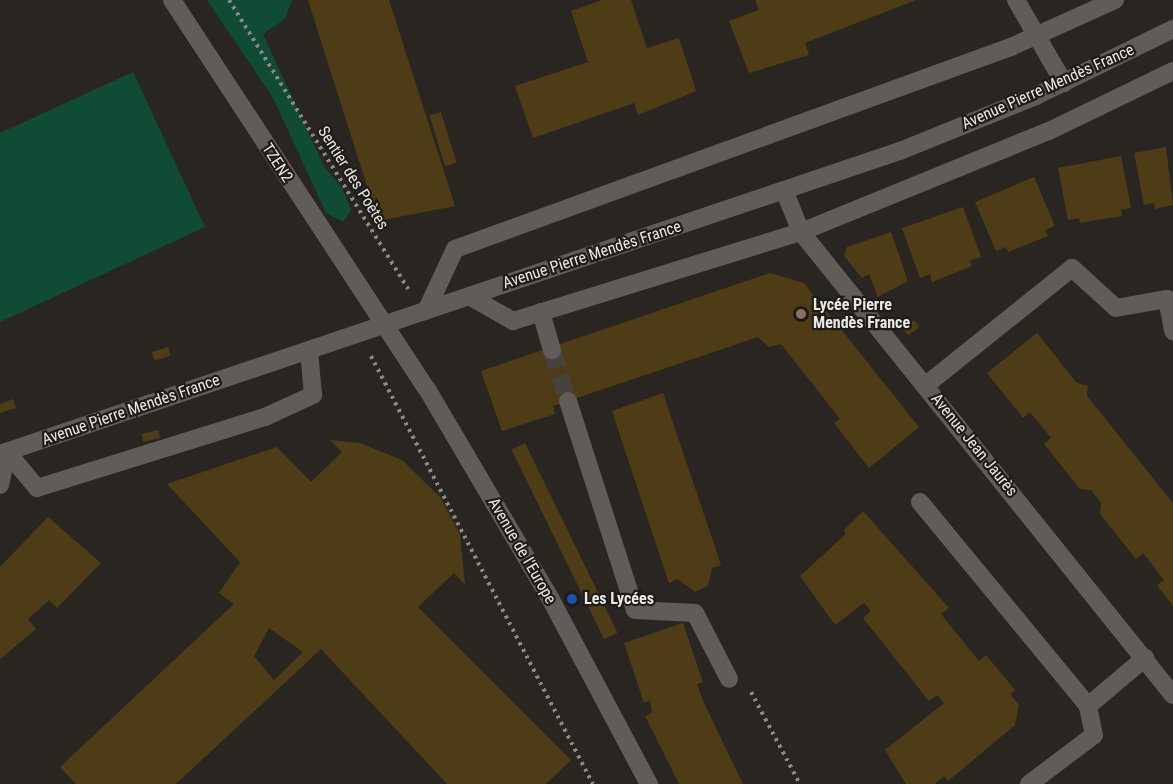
<!DOCTYPE html>
<html>
<head>
<meta charset="utf-8">
<style>
  body { margin:0 }
  #map { position:relative; width:1173px; height:784px; overflow:hidden; background:#292621; font-family:"Roboto Condensed",sans-serif }
  div>[style] { position:absolute }
  .green>* { inset:0; background:#104b36 }
  .building>* { inset:0; background:#4e3c16; transform-origin:0 0 }
  .minor-tunnel>* { height:18px; margin-top:-9px; transform-origin:0; background:repeating-linear-gradient(90deg,#46433e 0 18px,transparent 0 27px) }
  .path>* { height:4px; margin-top:-2px; transform-origin:0; background:repeating-linear-gradient(90deg,#8c8985 0 3px,transparent 0 7.5px) }
  .minor>* { height:18px; margin:-9px; padding:0 9px; transform-origin:9px; border-radius:9px; background:#605d58 }
  .dots>* { width:16px; height:16px; translate:-50% -50%; box-sizing:border-box; border:3px solid #1f1c17; border-radius:50% }
  span { translate:-50% -50%; white-space:nowrap; text-align:center; line-height:1.15; -webkit-text-stroke:4.5px #1f1c17; paint-order:stroke }
  .street-label { font-size:16px; color:#eae8e4 }
  .poi-label { font-size:16px; color:#eae8e4; font-weight:700 }
  .left { translate:0 -50%; text-align:left }
</style>
</head>
<body>
<div id="map">
  <div class="green">
    <div style="clip-path:polygon(207px 0,292px 0,285px 19px,263px 34px,324px 166px,342px 188px,351px 210px,343px 222px,326px 213px,273px 98px)"></div>
    <div style="clip-path:polygon(133px 72px,205px 227px,0 322px,0 133px)"></div>
  </div>
  <div class="building">
    <div style="clip-path:polygon(308px 0,389px 0,455px 206px,378px 221px)"></div>
    <div style="clip-path:polygon(602px 0,631px 0,647px 48px,679px 38px,696px 91px,638px 115px,634px 103px,533px 138px,515px 86px,588px 62px,571px 11px)"></div>
    <div style="clip-path:polygon(755px 0,916px 0,805px 43px,809px 55px,749px 73px,729px 21px,759px 10px)"></div>
    <div style="left:441px;top:112px;width:53px;height:12px;rotate:73deg"></div>
    <div style="clip-path:polygon(1166px 147px,1173px 205px,1155px 209px,1154px 203px,1144px 205px,1134px 153px)"></div>
    <div style="clip-path:polygon(1121px 156px,1131px 208px,1121px 210px,1122px 216px,1080px 223px,1079px 218px,1068px 220px,1058px 168px)"></div>
    <div style="clip-path:polygon(1034px 177px,1055px 226px,1045px 230px,1048px 236px,1008px 252px,1006px 247px,996px 251px,975px 202px)"></div>
    <div style="clip-path:polygon(963px 207px,981px 257px,970px 261px,972px 266px,932px 282px,930px 274px,920px 278px,902px 228px)"></div>
    <div style="clip-path:polygon(891px 232px,908px 281px,878px 297px,869px 274px,862px 278px,844px 256px,847px 247px)"></div>
    <div style="clip-path:polygon(770px 273px,804px 283px,919px 427px,869px 468px,834px 423px,840px 419px,781px 344px,769px 347px,758px 337px,553px 406px,555px 414px,502px 431px,481px 371px)"></div>
    <div style="left:914px;top:320px;width:9px;height:14px;rotate:54deg"></div>
    <div style="clip-path:polygon(1037px 333px,1077px 383px,1088px 386px,1087px 396px,1173px 503px,1173px 606px,1157px 585px,1164px 580px,1143px 553px,1136px 559px,1100px 514px,1101px 503px,1091px 490px,1080px 489px,1044px 444px,1051px 438px,1044px 429px,1030px 412px,1023px 418px,987px 373px)"></div>
    <div style="left:168px;top:347px;width:9px;height:17px;rotate:72deg"></div>
    <div style="clip-path:polygon(663px 393px,721px 565px,712px 568px,708px 586px,695px 592px,678px 579px,669px 583px,612px 411px)"></div>
    <div style="clip-path:polygon(13px 399px,16px 408px,0 413px,0 404px)"></div>
    <div style="left:158px;top:430px;width:8px;height:17px;rotate:76deg"></div>
    <div style="clip-path:polygon(evenodd,330px 440px,360px 443px,402px 460px,441px 498px,460px 535px,465px 585px,454px 573px,418px 607px,571px 760px,546px 784px,447px 784px,321px 649px,176px 784px,76px 784px,60px 767px,234px 604px,219px 593px,240px 562px,167px 484px,277px 447px,311px 482px,342px 452px,330px 440px,269px 628px,303px 652px,274px 680px,254px 656px,269px 628px)"></div>
    <div style="left:525px;top:443px;width:211px;height:15px;rotate:64deg"></div>
    <div style="clip-path:polygon(863px 511px,949px 608px,941px 614px,979px 661px,986px 655px,1015px 690px,1010px 694px,1019px 705px,1015px 725px,948px 781px,944px 776px,935px 784px,906px 784px,885px 750px,944px 703px,937px 695px,929px 701px,863px 618px,871px 611px,864px 603px,835px 625px,800px 576px,846px 534px,844px 530px)"></div>
    <div style="clip-path:polygon(48px 517px,101px 563px,57px 608px,49px 600px,28px 619px,36px 629px,0 659px,0 567px)"></div>
    <div style="clip-path:polygon(683px 623px,703px 682px,697px 684px,703px 701px,743px 784px,679px 784px,645px 716px,652px 713px,650px 700px,644px 703px,624px 643px)"></div>
  </div>
  <div class="minor-tunnel">
    <div style="left:552px;top:350px;width:53px;rotate:72.6deg"></div>
  </div>
  <div class="path">
    <div style="left:229px;top:0;width:340px;rotate:58.2deg"></div>
    <div style="left:371px;top:356px;width:482px;rotate:62.6deg"></div>
    <div style="left:751px;top:692px;width:104px;rotate:62deg"></div>
  </div>
  <div class="minor">
    <div style="left:172px;top:0;width:465px;rotate:56.8deg"></div>
    <div style="left:427px;top:389px;width:243px;rotate:59.5deg"></div>
    <div style="left:550px;top:598px;width:211px;rotate:62deg"></div>
    <div style="left:1016px;top:0;width:96px;rotate:60deg"></div>
    <div style="left:784px;top:190px;width:45px;rotate:68deg"></div>
    <div style="left:801px;top:232px;width:594px;rotate:51.22deg"></div>
    <div style="left:469px;top:296px;width:51px;rotate:29.6deg"></div>
    <div style="left:513px;top:321px;width:301px;rotate:-17.2deg"></div>
    <div style="left:801px;top:232px;width:268px;rotate:-22.2deg"></div>
    <div style="left:1049px;top:131px;width:138px;rotate:-25.8deg"></div>
    <div style="left:427px;top:309px;width:66px;rotate:-65deg"></div>
    <div style="left:455px;top:249px;width:592px;rotate:-19.97deg"></div>
    <div style="left:1011px;top:47px;width:114px;rotate:-24.3deg"></div>
    <div style="left:541px;top:312px;width:40px;rotate:74deg"></div>
    <div style="left:926px;top:385px;width:187px;rotate:-38.7deg"></div>
    <div style="left:1072px;top:268px;width:59px;rotate:42.3deg"></div>
    <div style="left:1116px;top:308px;width:52px;rotate:-10deg"></div>
    <div style="left:1167px;top:299px;width:33px;rotate:79deg"></div>
    <div style="left:568px;top:401px;width:219px;rotate:72.2deg"></div>
    <div style="left:635px;top:610px;width:60px;rotate:2.9deg"></div>
    <div style="left:695px;top:613px;width:74px;rotate:62.7deg"></div>
    <div style="left:7px;top:452px;width:47px;rotate:50.2deg"></div>
    <div style="left:37px;top:488px;width:239px;rotate:-17.3deg"></div>
    <div style="left:265px;top:417px;width:53px;rotate:-24.6deg"></div>
    <div style="left:313px;top:395px;width:44px;rotate:-95.2deg"></div>
    <div style="left:0;top:454px;width:950px;rotate:-18.61deg"></div>
    <div style="left:900px;top:151px;width:147px;rotate:-22deg"></div>
    <div style="left:1036px;top:96px;width:153px;rotate:-26.1deg"></div>
    <div style="left:0;top:485px;width:34px;rotate:-78deg"></div>
    <div style="left:920px;top:502px;width:264px;rotate:50.5deg"></div>
    <div style="left:1088px;top:706px;width:75px;rotate:-40.1deg"></div>
    <div style="left:1029px;top:784px;width:81px;rotate:-37deg"></div>
    <div style="left:1094px;top:735px;width:30px;rotate:-102deg"></div>
  </div>
  <div class="dots">
    <div style="left:801px;top:314px;background:#8d6e63"></div>
    <div style="left:572px;top:599px;background:#1a4fb4"></div>
  </div>
  <div class="street-label">
    <span style="left:1048px;top:87px;rotate:-24deg">Avenue Pierre Mendès France</span>
    <span style="left:277px;top:163px;rotate:57deg">TZEN2</span>
    <span style="left:353px;top:178px;rotate:58deg">Sentier des Poètes</span>
    <span style="left:592px;top:255px;rotate:-18deg">Avenue Pierre Mendès France</span>
    <span style="left:131px;top:410px;rotate:-19deg">Avenue Pierre Mendès France</span>
    <span style="left:974px;top:445px;rotate:51deg">Avenue Jean Jaurès</span>
    <span style="left:522px;top:551px;rotate:60deg">Avenue de l'Europe</span>
  </div>
  <div class="poi-label">
    <span class="left" style="left:813px;top:314px">Lycée Pierre<br>Mendès France</span>
    <span class="left" style="left:584px;top:599px">Les Lycées</span>
  </div>
</div>
</body>
</html>
